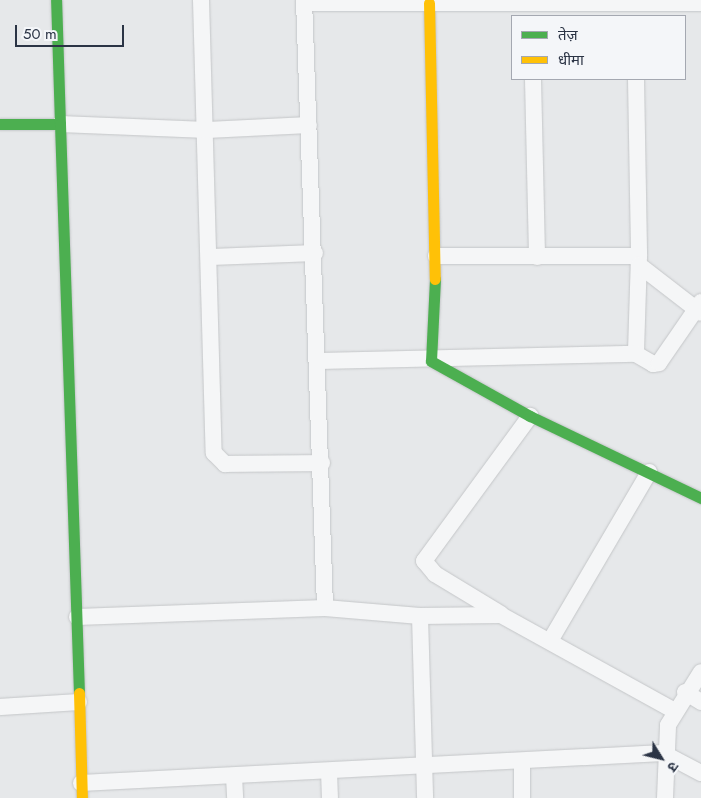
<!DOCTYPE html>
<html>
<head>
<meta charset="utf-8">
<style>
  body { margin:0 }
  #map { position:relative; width:701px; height:798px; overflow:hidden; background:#e6e8ea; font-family:Jost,"Noto Sans Devanagari",sans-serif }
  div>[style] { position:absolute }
  .roads { filter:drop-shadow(0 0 1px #c4c6c8) drop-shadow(0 0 1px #c4c6c8) }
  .street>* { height:16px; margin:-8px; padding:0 8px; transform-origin:8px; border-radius:8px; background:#f5f6f7 }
  .fast>* { height:11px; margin:-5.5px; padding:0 5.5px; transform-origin:5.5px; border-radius:5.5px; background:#4caf50 }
  .slow>* { height:11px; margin:-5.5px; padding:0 5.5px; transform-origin:5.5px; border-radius:5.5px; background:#ffc107 }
  span { translate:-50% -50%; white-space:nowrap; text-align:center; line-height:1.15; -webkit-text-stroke:5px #f4f6f9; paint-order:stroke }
  .legend { position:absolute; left:511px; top:15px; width:175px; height:65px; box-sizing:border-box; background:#f4f6f9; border:1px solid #a4a8b1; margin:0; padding:6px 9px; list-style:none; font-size:15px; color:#2b3445 }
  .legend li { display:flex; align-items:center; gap:10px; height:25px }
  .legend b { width:25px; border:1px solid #a4a8b1 }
  .north { position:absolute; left:636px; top:733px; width:50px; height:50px; -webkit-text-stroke:4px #f4f6f9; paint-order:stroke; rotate:126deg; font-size:14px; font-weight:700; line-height:20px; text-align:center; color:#2b3445 }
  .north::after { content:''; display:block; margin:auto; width:18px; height:22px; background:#2b3445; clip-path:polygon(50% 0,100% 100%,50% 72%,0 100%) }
  .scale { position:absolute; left:15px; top:25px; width:109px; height:22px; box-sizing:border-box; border:2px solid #2b3445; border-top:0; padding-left:6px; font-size:15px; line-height:18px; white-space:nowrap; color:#2b3445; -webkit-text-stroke:4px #f4f6f9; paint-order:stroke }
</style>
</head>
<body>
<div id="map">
  <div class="roads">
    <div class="street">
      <div style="left:201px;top:0;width:453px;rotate:88.4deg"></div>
      <div style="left:214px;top:453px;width:16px;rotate:45deg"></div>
      <div style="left:225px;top:464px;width:97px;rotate:-0.6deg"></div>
      <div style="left:304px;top:0;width:608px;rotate:88.02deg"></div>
      <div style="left:304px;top:3px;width:397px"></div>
      <div style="left:533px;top:79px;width:178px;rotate:88.7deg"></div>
      <div style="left:636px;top:79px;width:177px;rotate:89deg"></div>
      <div style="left:639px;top:256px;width:98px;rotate:91.8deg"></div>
      <div style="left:60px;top:124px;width:147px;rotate:2.3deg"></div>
      <div style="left:207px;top:130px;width:102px;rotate:-2.8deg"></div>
      <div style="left:436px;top:256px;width:203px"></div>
      <div style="left:211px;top:257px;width:104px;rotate:-2.2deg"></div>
      <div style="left:639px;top:265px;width:78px;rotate:37.7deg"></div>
      <div style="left:319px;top:361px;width:317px;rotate:-1.3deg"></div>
      <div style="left:636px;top:354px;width:20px;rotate:30deg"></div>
      <div style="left:653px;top:364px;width:6px;rotate:-9deg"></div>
      <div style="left:659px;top:363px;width:74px;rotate:-55.5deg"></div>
      <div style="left:501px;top:614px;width:77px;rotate:-148.8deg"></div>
      <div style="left:435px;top:574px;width:17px;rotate:-130deg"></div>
      <div style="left:424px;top:561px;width:180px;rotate:-53.8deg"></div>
      <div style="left:420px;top:616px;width:81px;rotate:-0.7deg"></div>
      <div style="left:501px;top:615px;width:196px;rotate:28.9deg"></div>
      <div style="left:77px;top:617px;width:248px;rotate:-2.1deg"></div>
      <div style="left:325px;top:608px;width:95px;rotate:4.8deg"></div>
      <div style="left:420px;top:616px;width:182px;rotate:88.4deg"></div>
      <div style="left:550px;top:641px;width:196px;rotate:-59.6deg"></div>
      <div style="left:685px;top:692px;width:19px;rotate:32deg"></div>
      <div style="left:0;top:707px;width:79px;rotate:-3.6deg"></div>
      <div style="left:329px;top:771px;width:27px;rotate:88deg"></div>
      <div style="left:234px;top:776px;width:22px;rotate:87deg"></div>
      <div style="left:81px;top:783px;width:583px;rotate:-2.95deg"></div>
      <div style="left:663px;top:753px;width:43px;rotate:27.8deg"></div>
      <div style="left:522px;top:798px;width:37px;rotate:-90deg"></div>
      <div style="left:665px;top:798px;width:73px;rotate:-87.6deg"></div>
      <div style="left:668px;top:725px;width:62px;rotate:-58.1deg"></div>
    </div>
    <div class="fast">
      <div style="left:0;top:124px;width:60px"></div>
      <div style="left:60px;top:124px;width:124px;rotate:-91.8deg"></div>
      <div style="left:60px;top:124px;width:569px;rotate:88.09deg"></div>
      <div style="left:435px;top:279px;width:82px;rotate:92.8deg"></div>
      <div style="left:431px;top:361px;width:113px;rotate:29.1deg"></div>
      <div style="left:530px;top:416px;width:190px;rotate:25.6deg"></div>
    </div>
    <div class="slow">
      <div style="left:429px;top:3px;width:276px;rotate:88.8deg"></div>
      <div style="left:79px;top:693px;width:105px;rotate:88.4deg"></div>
    </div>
  </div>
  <ul class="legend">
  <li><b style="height:6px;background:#4caf50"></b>तेज़</li>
  <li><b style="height:6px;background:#ffc107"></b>धीमा</li>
  </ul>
  <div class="north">उ</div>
  <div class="scale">50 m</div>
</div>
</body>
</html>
